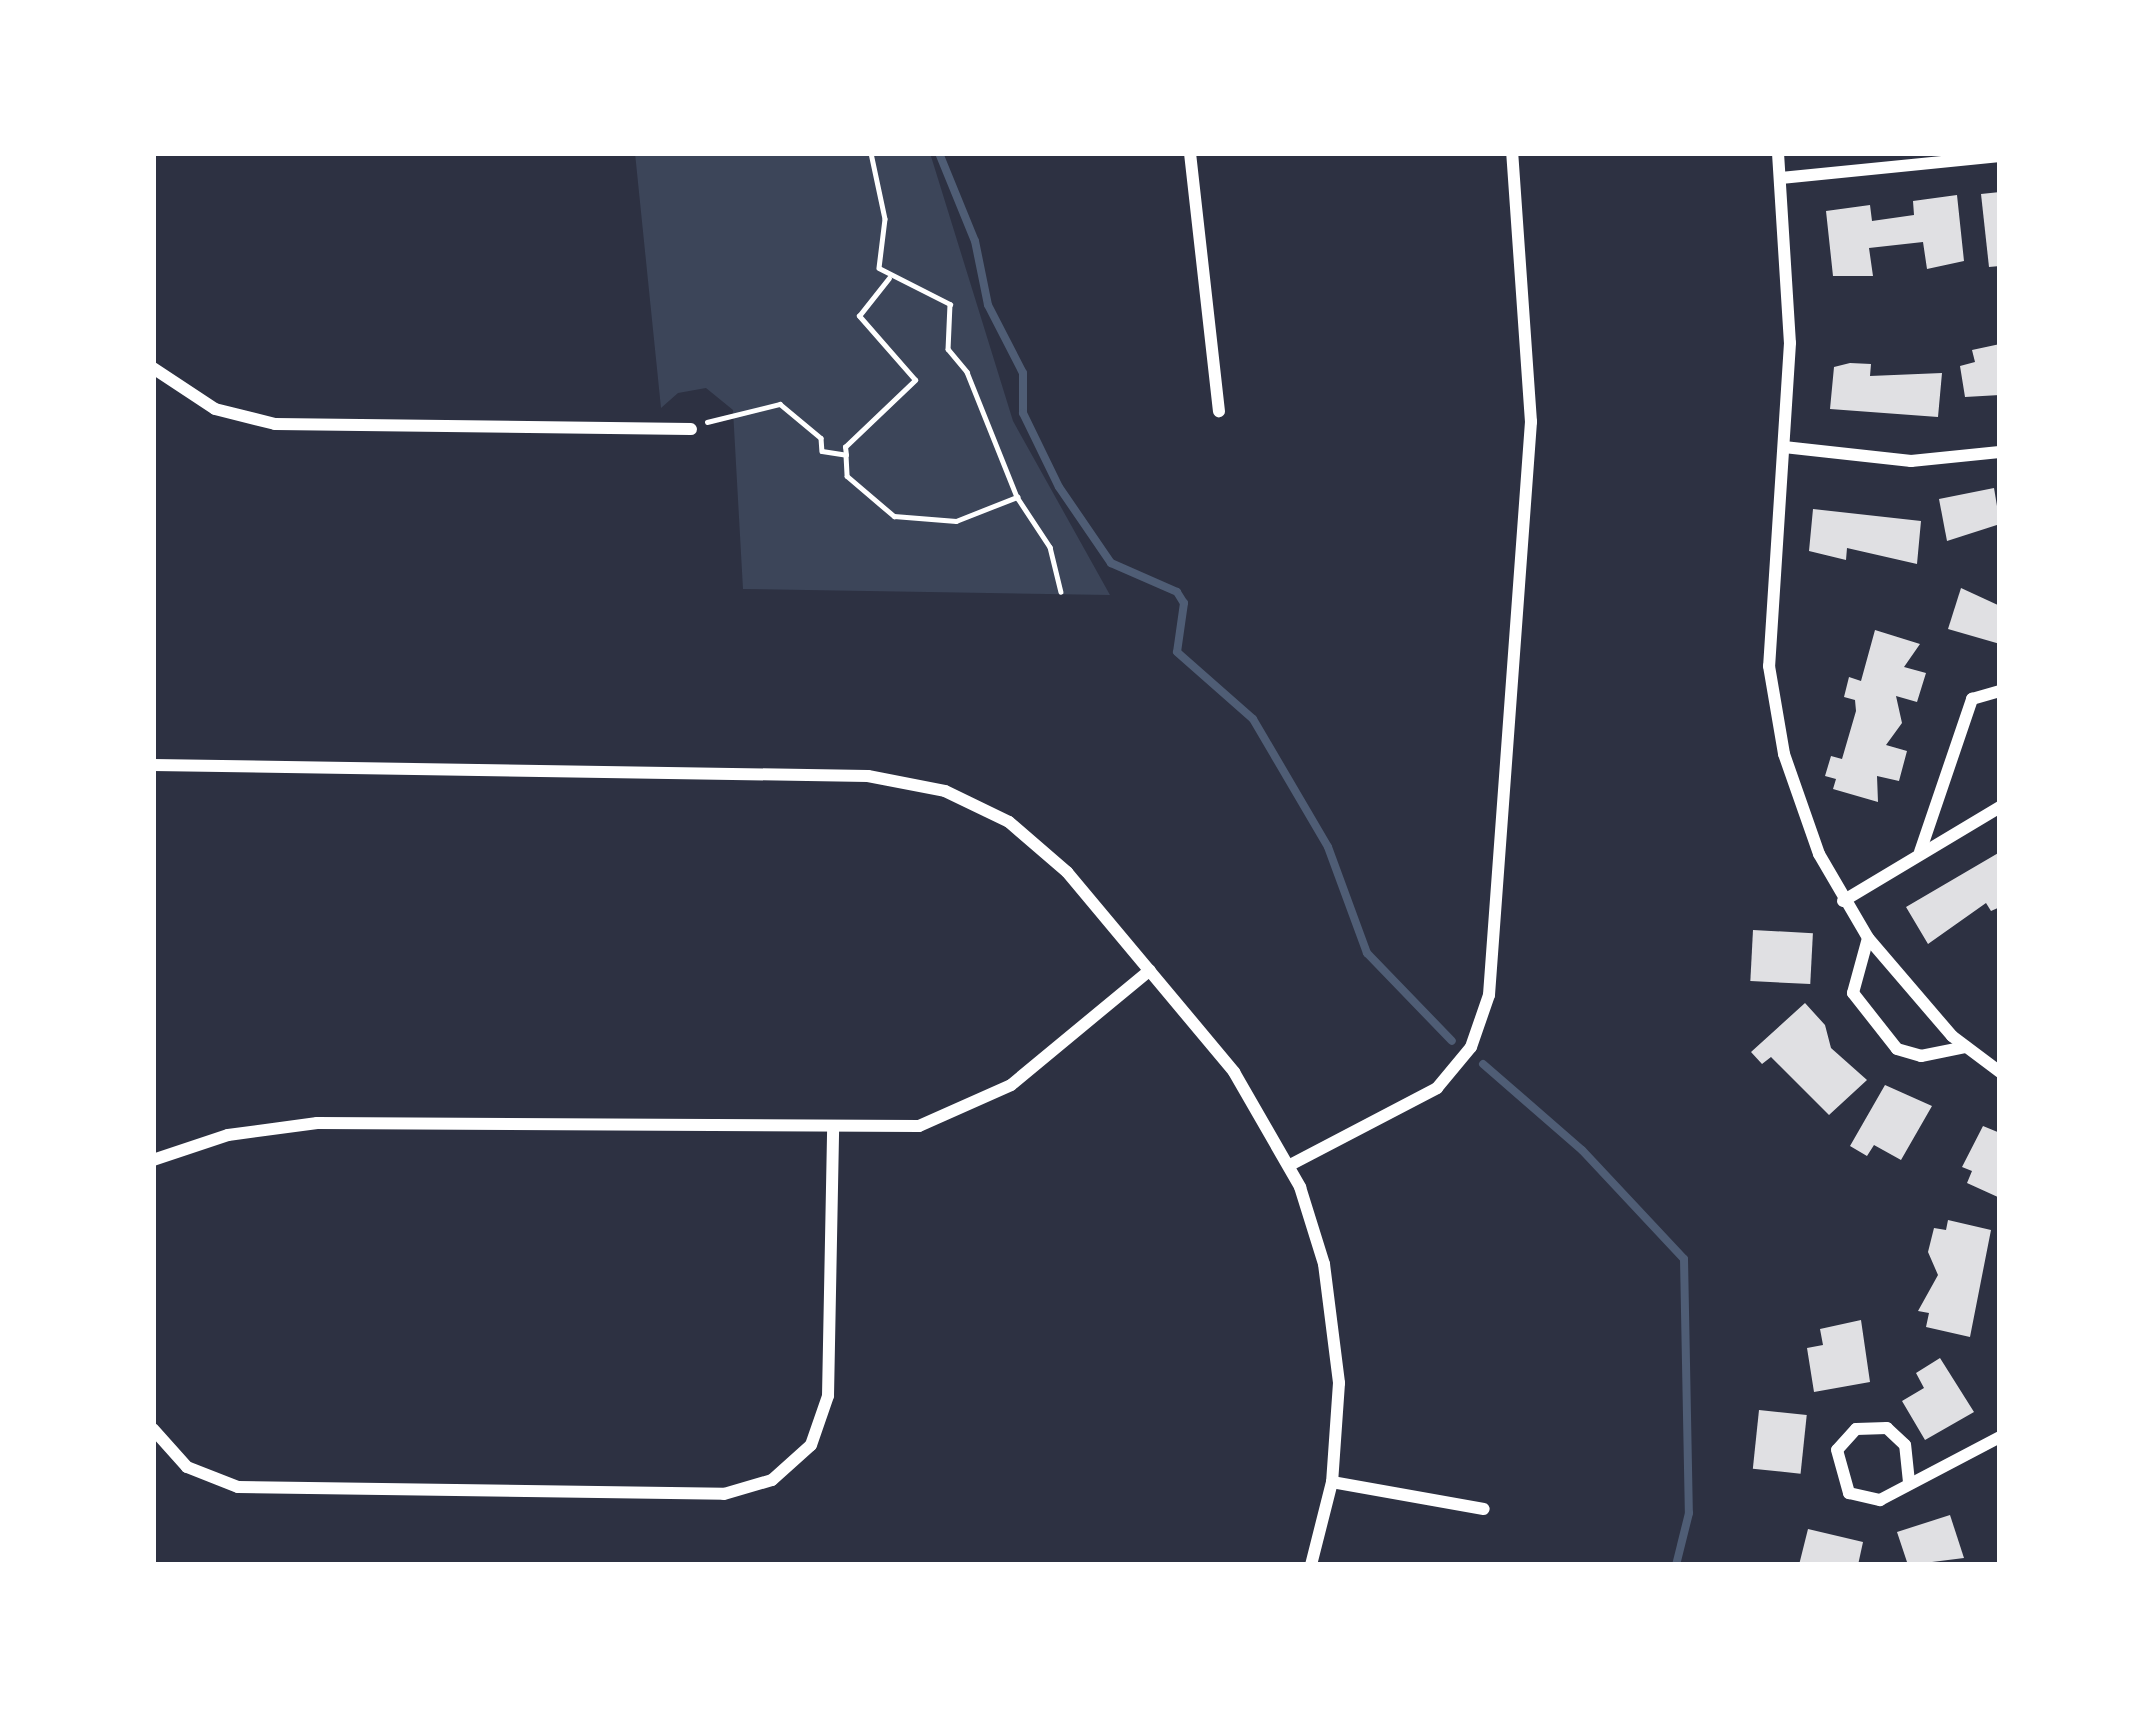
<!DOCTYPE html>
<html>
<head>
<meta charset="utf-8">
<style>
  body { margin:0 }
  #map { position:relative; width:2153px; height:1718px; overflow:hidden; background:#2d3142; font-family:Mulish,sans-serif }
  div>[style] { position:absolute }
  .green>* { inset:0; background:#3c4559 }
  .stream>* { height:8px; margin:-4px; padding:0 4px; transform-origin:4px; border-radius:4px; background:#4f5d75 }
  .building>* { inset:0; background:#e0e0e3; transform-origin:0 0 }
  .path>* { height:4.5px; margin:-2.25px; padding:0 2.25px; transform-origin:2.25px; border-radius:2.25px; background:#fff }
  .minor>* { height:12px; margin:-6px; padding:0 6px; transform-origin:6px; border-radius:6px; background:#fff }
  span { translate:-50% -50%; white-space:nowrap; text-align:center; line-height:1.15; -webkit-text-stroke:9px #fff; paint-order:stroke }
  .frame { position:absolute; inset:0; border:156px solid #fff; pointer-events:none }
</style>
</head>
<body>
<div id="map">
  <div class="green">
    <div style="clip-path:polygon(635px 153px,930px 153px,1013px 421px,1110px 595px,743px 589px,733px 410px,706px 388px,678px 393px,661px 408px)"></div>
  </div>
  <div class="stream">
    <div style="left:939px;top:153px;width:95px;rotate:67.8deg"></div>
    <div style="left:975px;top:241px;width:65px;rotate:78.5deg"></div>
    <div style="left:988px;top:305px;width:76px;rotate:62.8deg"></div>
    <div style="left:1023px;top:373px;width:40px;rotate:90deg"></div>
    <div style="left:1023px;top:413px;width:82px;rotate:64.1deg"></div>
    <div style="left:1059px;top:487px;width:92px;rotate:55.6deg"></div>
    <div style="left:1111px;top:563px;width:72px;rotate:23.7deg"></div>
    <div style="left:1177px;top:592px;width:13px;rotate:58deg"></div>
    <div style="left:1184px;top:603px;width:49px;rotate:98.1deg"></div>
    <div style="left:1177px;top:652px;width:101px;rotate:41.4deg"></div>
    <div style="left:1253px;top:719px;width:148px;rotate:59.6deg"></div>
    <div style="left:1328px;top:847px;width:113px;rotate:69.8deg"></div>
    <div style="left:1367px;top:953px;width:122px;rotate:46deg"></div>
    <div style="left:1483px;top:1064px;width:131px;rotate:41deg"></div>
    <div style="left:1582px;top:1150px;width:149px;rotate:46.9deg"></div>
    <div style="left:1684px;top:1259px;width:254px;rotate:88.9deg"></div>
    <div style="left:1689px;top:1513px;width:54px;rotate:104deg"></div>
  </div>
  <div class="building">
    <div style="clip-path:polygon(2000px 192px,2000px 266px,1989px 267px,1981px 194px)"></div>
    <div style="clip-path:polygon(1957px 195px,1964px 261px,1927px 269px,1923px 242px,1869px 248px,1873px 276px,1833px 276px,1826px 211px,1870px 205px,1872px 221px,1914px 215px,1913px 201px)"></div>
    <div style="clip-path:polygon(2000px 344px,2000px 395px,1965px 397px,1960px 366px,1975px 362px,1972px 350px)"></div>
    <div style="clip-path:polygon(1850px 363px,1871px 364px,1870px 376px,1942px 373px,1938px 417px,1830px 409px,1834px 367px)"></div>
    <div style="clip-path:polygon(1994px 488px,2000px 524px,1947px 541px,1939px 499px)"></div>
    <div style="clip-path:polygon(1813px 509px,1921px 521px,1917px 564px,1847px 548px,1846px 560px,1809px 551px)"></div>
    <div style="clip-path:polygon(1961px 588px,2000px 606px,2000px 644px,1948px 629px)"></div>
    <div style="clip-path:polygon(1875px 630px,1920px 644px,1904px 667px,1926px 673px,1917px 702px,1896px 696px,1902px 723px,1886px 745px,1907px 751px,1899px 781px,1877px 776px,1878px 802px,1833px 789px,1836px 779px,1825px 776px,1831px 756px,1842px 759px,1856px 711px,1855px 700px,1844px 697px,1849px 677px,1861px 681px)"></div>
    <div style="clip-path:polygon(2000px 852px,2000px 907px,1991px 911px,1986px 903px,1928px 944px,1906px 907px)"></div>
    <div style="left:1753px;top:930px;width:60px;height:51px;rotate:3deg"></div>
    <div style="clip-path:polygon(1805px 1003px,1825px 1025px,1831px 1048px,1867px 1080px,1829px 1115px,1771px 1057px,1762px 1064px,1751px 1052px)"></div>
    <div style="clip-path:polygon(1885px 1085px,1932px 1106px,1901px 1160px,1874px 1145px,1867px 1156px,1850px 1146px)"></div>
    <div style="clip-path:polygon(1983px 1126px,2000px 1133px,2000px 1198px,1967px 1183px,1972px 1171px,1962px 1167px)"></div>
    <div style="clip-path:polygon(1948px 1220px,1991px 1230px,1970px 1337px,1926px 1327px,1929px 1313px,1918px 1311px,1938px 1275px,1928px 1252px,1934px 1228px,1946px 1230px)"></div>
    <div style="clip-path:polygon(1861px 1320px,1870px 1382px,1814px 1392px,1807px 1348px,1823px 1345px,1820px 1329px)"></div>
    <div style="clip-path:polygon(1940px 1358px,1974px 1412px,1925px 1440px,1902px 1401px,1924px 1388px,1916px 1373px)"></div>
    <div style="left:1759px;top:1410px;width:48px;height:59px;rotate:6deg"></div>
    <div style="clip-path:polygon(1950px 1515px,1964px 1558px,1908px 1565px,1897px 1532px)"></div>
    <div style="clip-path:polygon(1808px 1529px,1863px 1542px,1858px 1565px,1799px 1565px)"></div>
  </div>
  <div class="path">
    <div style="left:871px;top:153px;width:67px;rotate:78deg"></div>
    <div style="left:885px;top:219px;width:49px;rotate:97deg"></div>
    <div style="left:879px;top:268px;width:80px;rotate:26.9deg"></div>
    <div style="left:950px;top:304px;width:45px;rotate:92.5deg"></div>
    <div style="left:948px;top:349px;width:30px;rotate:50deg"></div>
    <div style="left:967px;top:372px;width:135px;rotate:68.2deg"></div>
    <div style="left:707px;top:422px;width:75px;rotate:-13.9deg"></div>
    <div style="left:780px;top:404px;width:53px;rotate:39.7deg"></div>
    <div style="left:821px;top:438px;width:13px;rotate:86deg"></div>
    <div style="left:822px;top:451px;width:24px;rotate:9deg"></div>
    <div style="left:846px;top:455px;width:21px;rotate:87deg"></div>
    <div style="left:847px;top:476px;width:62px;rotate:40.4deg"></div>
    <div style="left:894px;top:516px;width:62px;rotate:4.6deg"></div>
    <div style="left:956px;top:521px;width:66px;rotate:-21.5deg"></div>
    <div style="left:1017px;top:497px;width:60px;rotate:56.6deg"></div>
    <div style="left:1050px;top:547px;width:46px;rotate:76.3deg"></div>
    <div style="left:846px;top:455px;width:8px;rotate:-97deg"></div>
    <div style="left:845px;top:447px;width:97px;rotate:-43.7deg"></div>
    <div style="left:915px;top:380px;width:85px;rotate:-131.2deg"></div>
    <div style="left:859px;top:316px;width:48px;rotate:-51.7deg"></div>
  </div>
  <div class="minor">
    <div style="left:1190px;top:153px;width:260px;rotate:83.6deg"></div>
    <div style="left:1778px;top:153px;width:190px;rotate:86.4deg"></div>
    <div style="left:1790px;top:343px;width:324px;rotate:93.7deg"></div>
    <div style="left:1769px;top:666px;width:89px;rotate:80.3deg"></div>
    <div style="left:1784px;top:754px;width:106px;rotate:70.7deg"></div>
    <div style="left:1819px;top:854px;width:97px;rotate:59.7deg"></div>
    <div style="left:1868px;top:938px;width:129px;rotate:49.4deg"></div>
    <div style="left:1952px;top:1036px;width:60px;rotate:36.9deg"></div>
    <div style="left:1781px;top:178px;width:220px;rotate:-5.7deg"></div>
    <div style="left:153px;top:368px;width:74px;rotate:33.5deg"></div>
    <div style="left:215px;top:409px;width:62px;rotate:14deg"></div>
    <div style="left:275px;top:424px;width:416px;rotate:0.7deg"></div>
    <div style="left:1784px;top:447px;width:128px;rotate:6.3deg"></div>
    <div style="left:1911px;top:461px;width:89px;rotate:-5.8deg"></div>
    <div style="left:153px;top:765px;width:715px;rotate:0.88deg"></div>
    <div style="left:868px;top:776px;width:78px;rotate:11deg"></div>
    <div style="left:945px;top:791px;width:71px;rotate:25.8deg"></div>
    <div style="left:1009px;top:822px;width:77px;rotate:40.8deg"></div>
    <div style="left:1067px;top:872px;width:261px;rotate:50.1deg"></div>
    <div style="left:1234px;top:1072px;width:133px;rotate:60.1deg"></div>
    <div style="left:1300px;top:1187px;width:81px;rotate:72.7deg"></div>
    <div style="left:1324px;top:1264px;width:120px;rotate:82.8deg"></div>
    <div style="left:1339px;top:1383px;width:99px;rotate:94deg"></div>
    <div style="left:1332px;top:1482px;width:86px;rotate:104.2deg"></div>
    <div style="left:1920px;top:852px;width:162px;rotate:-71.2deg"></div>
    <div style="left:1972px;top:699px;width:29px;rotate:-16deg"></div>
    <div style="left:1843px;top:901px;width:183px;rotate:-30.9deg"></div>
    <div style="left:1868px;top:938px;width:57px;rotate:105.3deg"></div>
    <div style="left:1853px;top:993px;width:71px;rotate:51.8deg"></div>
    <div style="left:1897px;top:1049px;width:25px;rotate:16deg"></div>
    <div style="left:1921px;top:1056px;width:46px;rotate:-11.3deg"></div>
    <div style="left:153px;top:1160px;width:79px;rotate:-18.4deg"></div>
    <div style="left:228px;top:1135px;width:90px;rotate:-7.7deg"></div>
    <div style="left:317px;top:1123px;width:602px;rotate:0.29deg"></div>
    <div style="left:919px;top:1126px;width:101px;rotate:-24deg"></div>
    <div style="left:1011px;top:1085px;width:180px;rotate:-39.6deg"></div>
    <div style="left:1290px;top:1165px;width:166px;rotate:-27.6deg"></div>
    <div style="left:1437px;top:1088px;width:53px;rotate:-50.3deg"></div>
    <div style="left:1471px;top:1047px;width:55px;rotate:-70.9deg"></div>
    <div style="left:1489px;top:995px;width:575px;rotate:-85.81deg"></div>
    <div style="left:1531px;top:422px;width:270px;rotate:-94deg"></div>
    <div style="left:153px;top:1429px;width:51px;rotate:48.2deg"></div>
    <div style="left:187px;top:1467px;width:55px;rotate:21.4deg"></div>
    <div style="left:238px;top:1487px;width:486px;rotate:0.8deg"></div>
    <div style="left:724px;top:1494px;width:50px;rotate:-16.3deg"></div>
    <div style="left:772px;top:1480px;width:52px;rotate:-41.9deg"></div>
    <div style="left:811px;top:1445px;width:52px;rotate:-70.9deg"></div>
    <div style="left:828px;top:1396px;width:266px;rotate:-88.9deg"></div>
    <div style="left:1332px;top:1482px;width:154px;rotate:10.1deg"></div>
    <div style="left:1909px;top:1482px;width:37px;rotate:-96deg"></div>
    <div style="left:1905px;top:1445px;width:25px;rotate:-137deg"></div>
    <div style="left:1887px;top:1428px;width:31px;rotate:178deg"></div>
    <div style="left:1856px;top:1429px;width:28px;rotate:132deg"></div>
    <div style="left:1837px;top:1450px;width:45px;rotate:74.4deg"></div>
    <div style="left:1849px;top:1493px;width:32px;rotate:13deg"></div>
    <div style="left:1880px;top:1500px;width:136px;rotate:-27.7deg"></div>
  </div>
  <div class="frame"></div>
</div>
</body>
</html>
